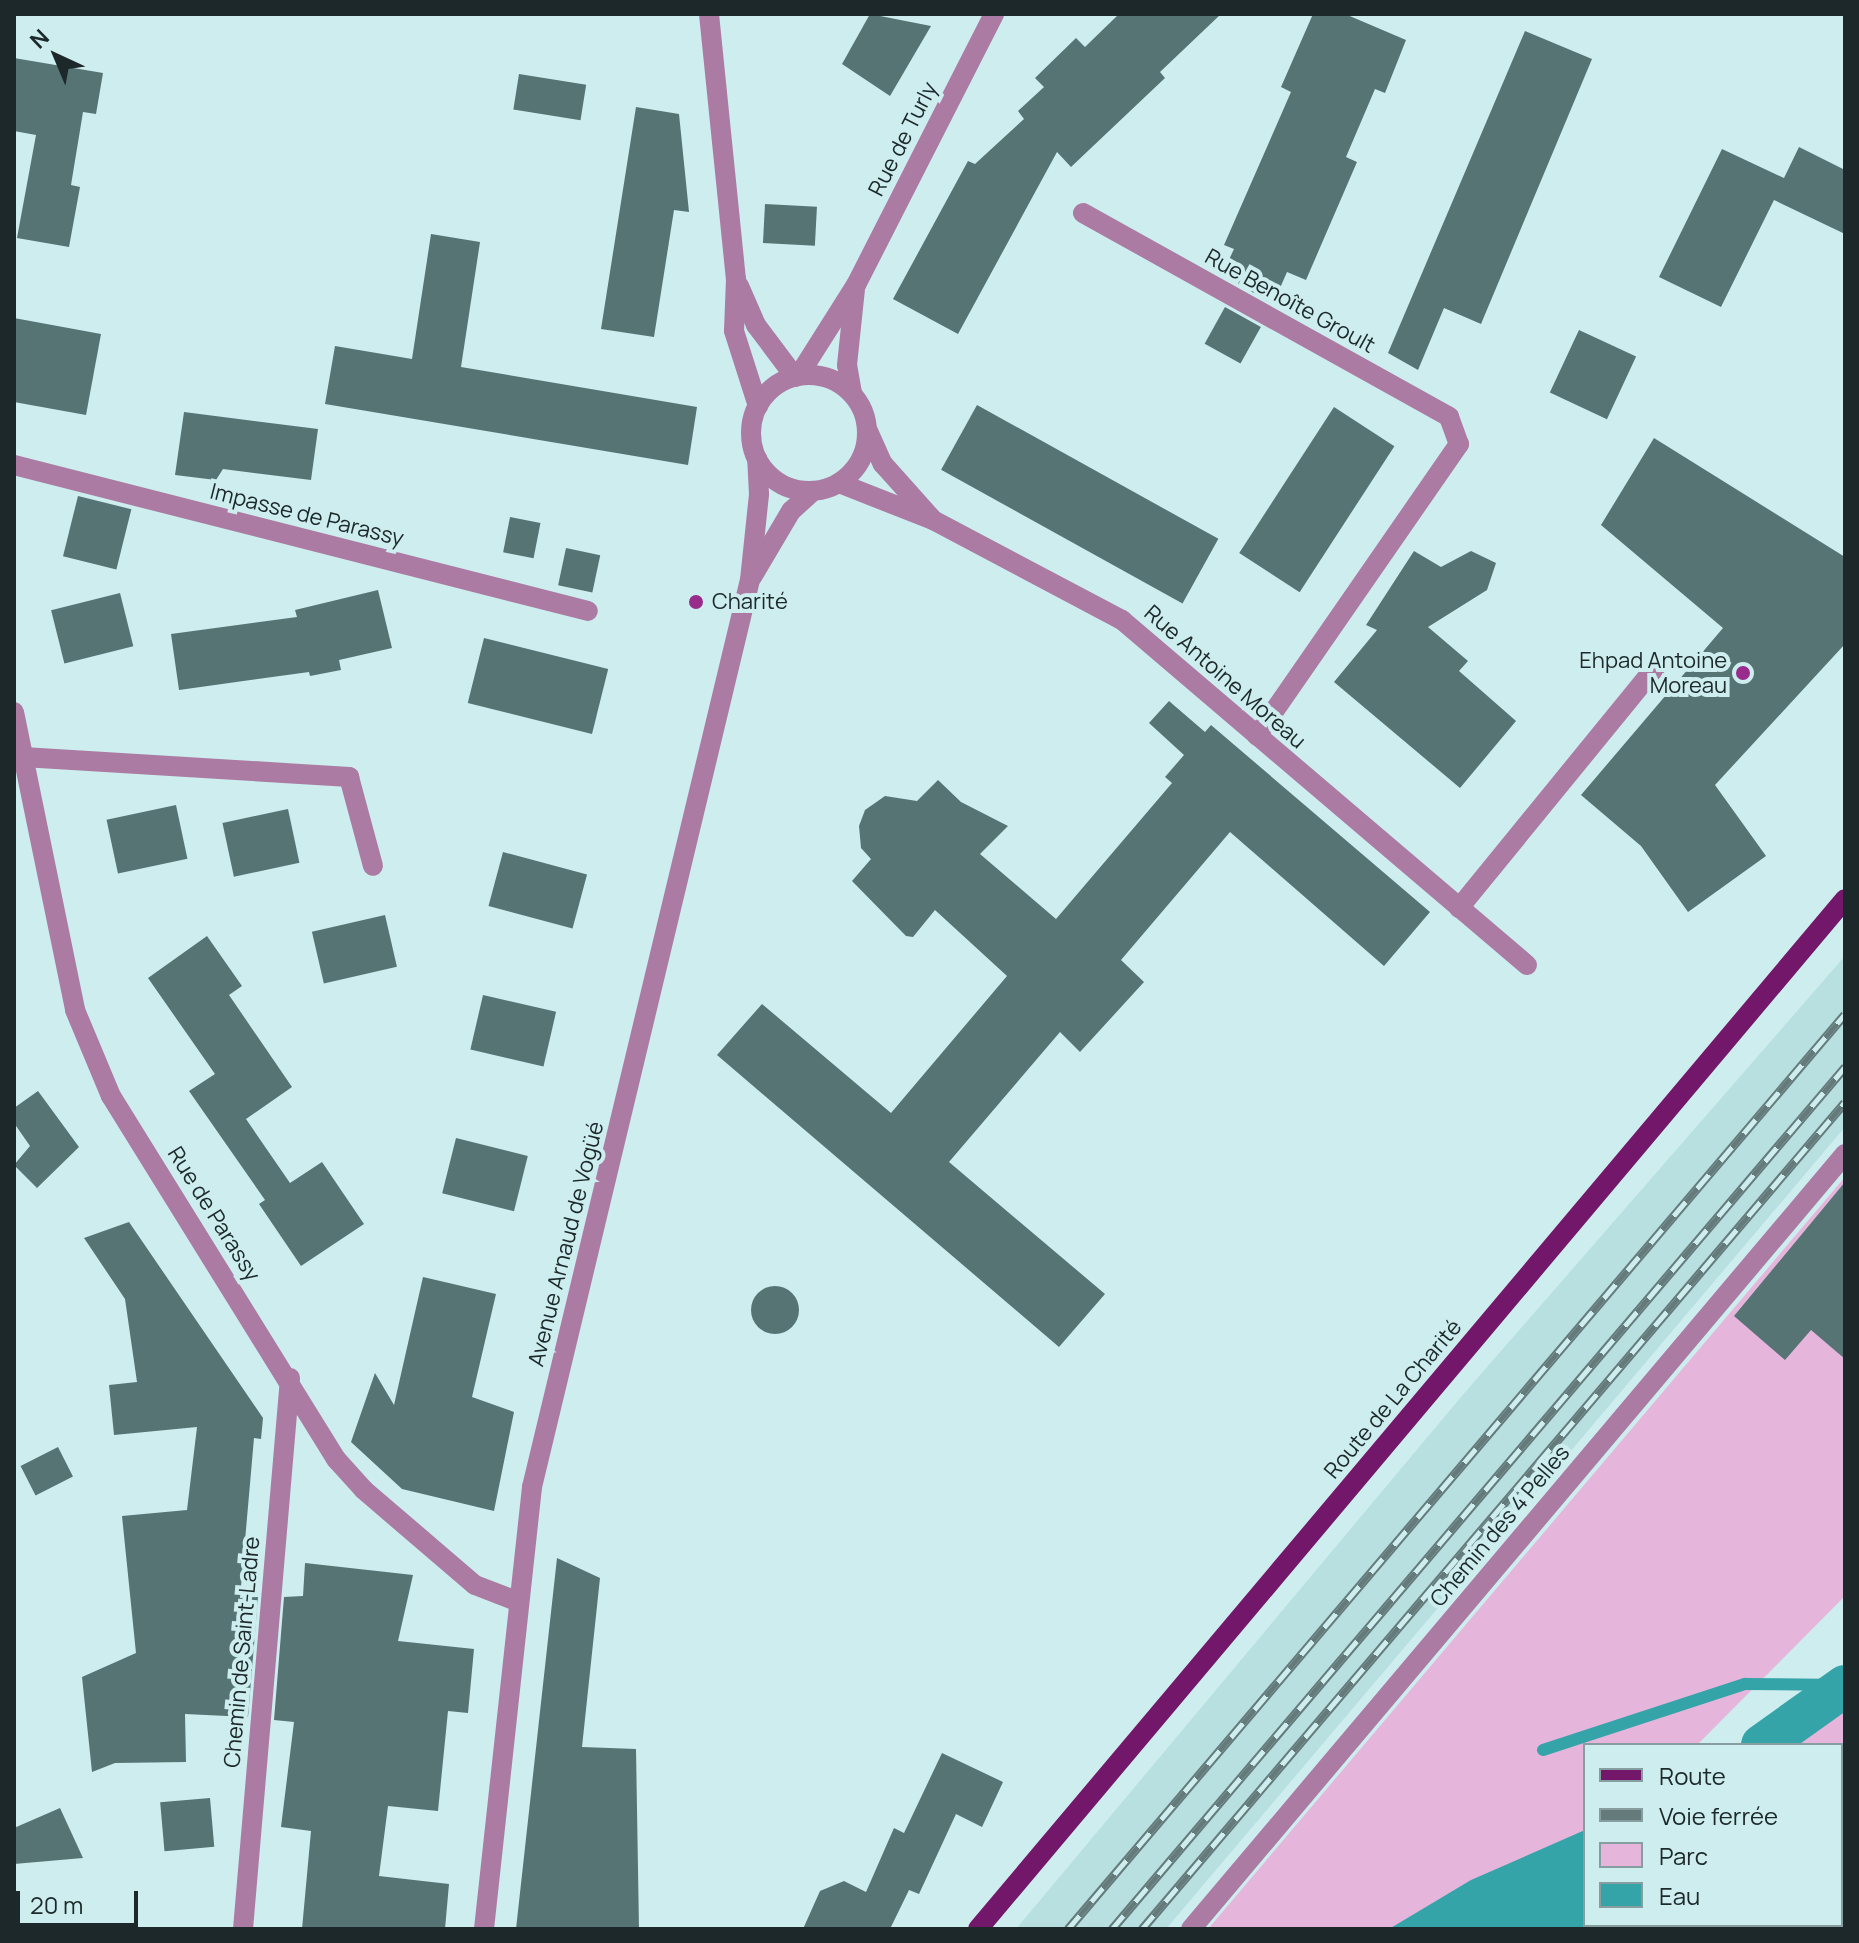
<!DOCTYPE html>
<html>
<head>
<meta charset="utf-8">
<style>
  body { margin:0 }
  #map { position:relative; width:1859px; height:1943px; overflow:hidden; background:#cdedee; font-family:Manrope,sans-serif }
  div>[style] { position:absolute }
  .built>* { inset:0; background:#b8e0e1 }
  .green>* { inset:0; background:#e5b5dc }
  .water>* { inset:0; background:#35a4a8 }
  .stream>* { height:12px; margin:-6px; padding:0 6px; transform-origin:6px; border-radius:6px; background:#35a4a8 }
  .canal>* { height:42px; margin:-21px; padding:0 21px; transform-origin:21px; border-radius:21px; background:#35a4a8 }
  .building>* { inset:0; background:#577475; transform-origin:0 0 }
  .round { border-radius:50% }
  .minor>* { height:20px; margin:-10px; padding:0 10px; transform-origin:10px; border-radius:10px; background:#ab7ba3 }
  .minor>.ring { margin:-10px; padding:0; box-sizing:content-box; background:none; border:20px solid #ab7ba3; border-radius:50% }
  .major>* { height:20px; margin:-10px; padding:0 10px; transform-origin:10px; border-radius:10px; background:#721769 }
  .rail>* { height:9px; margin-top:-4.5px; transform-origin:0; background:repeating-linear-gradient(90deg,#cdedee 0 18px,#657a7b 0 36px); box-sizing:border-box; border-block:2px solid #657a7b }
  .dots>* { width:22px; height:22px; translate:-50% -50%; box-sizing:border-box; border:4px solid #cdedee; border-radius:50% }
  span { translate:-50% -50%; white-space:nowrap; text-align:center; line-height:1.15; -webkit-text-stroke:8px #cdedee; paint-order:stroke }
  .street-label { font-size:22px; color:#1c2829 }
  .poi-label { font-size:22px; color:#1c2829 }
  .left { translate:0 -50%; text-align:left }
  .right { translate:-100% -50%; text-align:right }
  .frame { position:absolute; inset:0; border:16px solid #1c2829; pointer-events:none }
  .legend { position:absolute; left:1583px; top:1743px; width:260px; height:184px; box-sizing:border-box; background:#cdedee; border:2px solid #869e9f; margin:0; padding:10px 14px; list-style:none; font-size:24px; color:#1c2829 }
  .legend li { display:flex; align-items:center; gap:16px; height:40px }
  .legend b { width:40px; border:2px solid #869e9f }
  .north { position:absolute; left:16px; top:16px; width:80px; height:80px; -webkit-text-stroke:6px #cdedee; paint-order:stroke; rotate:316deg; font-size:22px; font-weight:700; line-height:32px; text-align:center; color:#1c2829 }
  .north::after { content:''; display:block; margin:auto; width:28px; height:36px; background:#1c2829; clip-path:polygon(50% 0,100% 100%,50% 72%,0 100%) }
  .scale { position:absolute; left:16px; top:1891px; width:122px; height:36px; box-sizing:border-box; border:4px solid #1c2829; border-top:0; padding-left:10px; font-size:24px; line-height:28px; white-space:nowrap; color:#1c2829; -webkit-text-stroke:6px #cdedee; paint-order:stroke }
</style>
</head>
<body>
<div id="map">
  <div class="built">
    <div style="clip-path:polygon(1845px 956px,1845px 1127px,1166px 1929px,1016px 1929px,1461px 1397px)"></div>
  </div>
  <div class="green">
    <div style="clip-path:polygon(1845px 1177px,1845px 1596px,1697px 1745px,1585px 1745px,1585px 1925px,1841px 1925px,1841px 1745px,1746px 1745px,1845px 1667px,1845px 1929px,1208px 1929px)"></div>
  </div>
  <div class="water">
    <div style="clip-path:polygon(1845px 1764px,1845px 1929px,1389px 1929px,1471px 1880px,1585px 1830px,1585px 1925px,1841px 1925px)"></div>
  </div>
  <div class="stream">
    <div style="left:1543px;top:1750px;width:213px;rotate:-18.1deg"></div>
    <div style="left:1745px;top:1684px;width:100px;rotate:0.6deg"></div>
  </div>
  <div class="canal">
    <div style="left:1762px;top:1745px;width:102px;rotate:-35.4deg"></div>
  </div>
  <div class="building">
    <div style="clip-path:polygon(870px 14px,931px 26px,890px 96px,842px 64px)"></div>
    <div style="clip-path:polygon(1119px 14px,1221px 14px,1160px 72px,1165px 78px,1071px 167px,1057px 152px,958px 334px,893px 299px,968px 161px,975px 164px,1024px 119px,1018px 111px,1044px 87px,1035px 78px,1076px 38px,1085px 47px)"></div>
    <div style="clip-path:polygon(1313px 14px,1345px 14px,1406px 40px,1385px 93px,1375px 89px,1346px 157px,1357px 162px,1306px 280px,1287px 272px,1273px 304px,1238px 284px,1243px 273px,1227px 264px,1234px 249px,1224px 245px,1291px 92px,1281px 87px)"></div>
    <div style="clip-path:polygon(1525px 31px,1592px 59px,1481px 324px,1444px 308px,1418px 370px,1388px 353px)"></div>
    <div style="clip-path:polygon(14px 58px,103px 73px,96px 114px,83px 112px,71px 185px,80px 187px,69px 247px,17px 238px,36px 135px,14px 131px)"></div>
    <div style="left:519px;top:74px;width:68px;height:36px;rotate:9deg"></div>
    <div style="clip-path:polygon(636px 107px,679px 114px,689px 212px,674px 210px,654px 337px,601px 329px)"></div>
    <div style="clip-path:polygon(1799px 147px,1845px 170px,1845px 234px,1774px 200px,1721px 307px,1659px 277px,1722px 149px,1784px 178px)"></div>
    <div style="left:765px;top:204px;width:52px;height:39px;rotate:3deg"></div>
    <div style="clip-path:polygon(431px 234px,480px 242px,461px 367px,697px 407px,688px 465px,325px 404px,335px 346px,412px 359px)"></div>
    <div style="left:1225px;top:307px;width:41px;height:42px;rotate:29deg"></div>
    <div style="clip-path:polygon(14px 318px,101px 334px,86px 415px,14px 402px)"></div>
    <div style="left:1579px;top:330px;width:63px;height:69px;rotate:25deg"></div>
    <div style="left:977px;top:405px;width:276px;height:74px;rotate:29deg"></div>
    <div style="left:1334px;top:407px;width:72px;height:174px;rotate:33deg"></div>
    <div style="clip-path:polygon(184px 412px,318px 429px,311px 480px,223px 469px,216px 480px,175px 475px)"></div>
    <div style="clip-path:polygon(1654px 438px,1845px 557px,1845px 644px,1715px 785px,1766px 856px,1688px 912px,1641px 846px,1581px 795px,1723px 628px,1601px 525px)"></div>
    <div style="left:78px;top:496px;width:55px;height:62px;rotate:14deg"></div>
    <div style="left:510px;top:517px;width:31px;height:36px;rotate:11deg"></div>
    <div style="left:566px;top:548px;width:35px;height:38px;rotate:12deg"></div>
    <div style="clip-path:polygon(1414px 551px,1441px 567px,1471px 551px,1496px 563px,1487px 590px,1428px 627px,1468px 661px,1459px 671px,1516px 721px,1460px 788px,1334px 682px,1377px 630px,1366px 625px)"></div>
    <div style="clip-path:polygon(378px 590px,392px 648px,339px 660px,341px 670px,310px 676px,309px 672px,179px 690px,171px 634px,297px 617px,295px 610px)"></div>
    <div style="left:120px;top:593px;width:55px;height:71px;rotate:76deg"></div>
    <div style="left:484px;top:638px;width:128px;height:67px;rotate:14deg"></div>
    <div style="clip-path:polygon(1169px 701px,1205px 732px,1211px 725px,1430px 912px,1384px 966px,1230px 832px,1121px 960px,1144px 982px,1080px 1052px,1060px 1032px,949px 1162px,1105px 1294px,1059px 1347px,717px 1055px,762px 1004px,891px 1113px,1007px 976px,935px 910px,913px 937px,906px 936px,852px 881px,871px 859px,861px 848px,859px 826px,865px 810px,885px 796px,917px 801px,938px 780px,961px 802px,1008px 826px,980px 854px,1056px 919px,1172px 783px,1165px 777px,1184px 755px,1149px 723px)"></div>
    <div style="left:176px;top:805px;width:55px;height:71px;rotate:78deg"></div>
    <div style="left:288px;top:809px;width:55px;height:67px;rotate:78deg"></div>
    <div style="left:503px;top:852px;width:87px;height:56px;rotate:15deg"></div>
    <div style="left:385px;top:915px;width:53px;height:75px;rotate:77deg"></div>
    <div style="clip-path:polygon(207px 936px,242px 986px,229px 995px,292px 1087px,246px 1119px,290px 1183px,322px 1162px,364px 1224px,301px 1266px,259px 1204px,265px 1200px,189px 1091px,215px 1074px,148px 978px)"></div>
    <div style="left:483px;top:995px;width:75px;height:56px;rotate:13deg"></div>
    <div style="clip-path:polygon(38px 1091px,79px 1147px,37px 1188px,14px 1165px,30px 1146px,14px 1123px,14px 1108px)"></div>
    <div style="left:456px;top:1138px;width:74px;height:57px;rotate:14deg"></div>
    <div style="clip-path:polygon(1845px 1182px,1845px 1359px,1811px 1330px,1785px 1360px,1734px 1316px)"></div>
    <div style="clip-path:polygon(129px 1222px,263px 1418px,261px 1439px,254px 1438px,240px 1598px,258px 1597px,248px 1717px,185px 1714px,186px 1762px,115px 1763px,92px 1772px,82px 1677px,136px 1653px,122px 1516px,187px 1510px,197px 1427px,114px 1435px,109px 1385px,137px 1382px,125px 1299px,84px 1238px)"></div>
    <div style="clip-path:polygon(423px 1277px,496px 1294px,472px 1397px,514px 1412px,494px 1511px,402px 1489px,351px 1442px,375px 1373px,394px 1405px)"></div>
    <div class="round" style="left:751px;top:1286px;width:48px;height:48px"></div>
    <div style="left:58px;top:1447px;width:33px;height:42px;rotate:63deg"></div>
    <div style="clip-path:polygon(557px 1558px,600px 1578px,582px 1747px,636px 1749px,639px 1929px,516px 1929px)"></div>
    <div style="clip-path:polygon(305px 1563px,413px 1575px,398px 1641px,474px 1649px,468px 1713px,448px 1711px,438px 1811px,388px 1806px,379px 1876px,449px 1884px,445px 1929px,302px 1929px,311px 1831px,281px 1827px,294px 1722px,274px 1720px,284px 1597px,303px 1596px)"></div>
    <div style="clip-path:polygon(942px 1753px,1003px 1782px,982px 1827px,956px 1814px,919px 1894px,909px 1890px,890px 1929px,803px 1929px,820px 1891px,844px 1881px,866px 1892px,894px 1828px,904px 1833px)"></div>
    <div style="left:210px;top:1798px;width:49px;height:50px;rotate:85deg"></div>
    <div style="clip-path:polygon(60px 1808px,83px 1858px,14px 1864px,14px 1828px)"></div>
  </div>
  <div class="minor">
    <div style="left:709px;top:14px;width:266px;rotate:84.2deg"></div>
    <div style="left:736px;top:279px;width:52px;rotate:92.2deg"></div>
    <div style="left:734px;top:331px;width:79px;rotate:72.3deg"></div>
    <div style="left:1083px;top:213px;width:419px;rotate:29.1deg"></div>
    <div style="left:1449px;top:417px;width:29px;rotate:70deg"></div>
    <div style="left:1459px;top:444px;width:355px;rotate:124.7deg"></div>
    <div style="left:739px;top:286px;width:43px;rotate:66.4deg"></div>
    <div style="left:756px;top:325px;width:65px;rotate:53.1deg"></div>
    <div style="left:799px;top:375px;width:107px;rotate:-57.7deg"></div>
    <div style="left:856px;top:285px;width:304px;rotate:-63deg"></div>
    <div class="ring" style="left:751px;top:375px;width:96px;height:96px"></div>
    <div style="left:852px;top:393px;width:28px;rotate:-100deg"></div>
    <div style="left:847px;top:365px;width:76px;rotate:-84deg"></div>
    <div style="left:868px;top:431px;width:36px;rotate:66deg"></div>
    <div style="left:883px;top:464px;width:75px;rotate:48.2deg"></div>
    <div style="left:14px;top:465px;width:592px;rotate:14.27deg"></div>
    <div style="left:839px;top:483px;width:101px;rotate:21.5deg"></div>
    <div style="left:933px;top:520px;width:214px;rotate:27.9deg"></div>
    <div style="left:1122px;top:620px;width:532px;rotate:40.43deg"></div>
    <div style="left:752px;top:577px;width:77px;rotate:-59.4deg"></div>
    <div style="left:791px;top:511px;width:30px;rotate:-42deg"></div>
    <div style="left:14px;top:712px;width:304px;rotate:78.4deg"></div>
    <div style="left:75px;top:1010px;width:93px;rotate:67.3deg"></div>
    <div style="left:111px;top:1096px;width:427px;rotate:58.2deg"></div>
    <div style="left:336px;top:1459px;width:42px;rotate:47.9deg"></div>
    <div style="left:364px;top:1490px;width:146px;rotate:40.6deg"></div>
    <div style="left:475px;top:1585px;width:47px;rotate:21.1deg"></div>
    <div style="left:23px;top:757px;width:327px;rotate:3.5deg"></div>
    <div style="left:349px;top:777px;width:92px;rotate:74.9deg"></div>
    <div style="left:1459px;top:908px;width:316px;rotate:-50.8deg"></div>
    <div style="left:243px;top:1929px;width:553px;rotate:-85.12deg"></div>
    <div style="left:484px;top:1929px;width:445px;rotate:-83.8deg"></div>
    <div style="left:532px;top:1487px;width:933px;rotate:-76.49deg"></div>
    <div style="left:750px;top:580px;width:86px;rotate:-84deg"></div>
    <div style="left:759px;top:494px;width:35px;rotate:-93deg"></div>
    <div style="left:1191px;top:1929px;width:1014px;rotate:-49.84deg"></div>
  </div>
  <div class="major">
    <div style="left:978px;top:1929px;width:1346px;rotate:-49.91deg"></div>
  </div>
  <div class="rail">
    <div style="left:1068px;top:1929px;width:1200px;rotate:-49.66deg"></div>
    <div style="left:1112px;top:1929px;width:1132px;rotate:-49.62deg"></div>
    <div style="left:1142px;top:1929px;width:1085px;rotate:-49.63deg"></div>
  </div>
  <div class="dots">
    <div style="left:696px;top:602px;background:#982b8c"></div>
    <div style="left:1743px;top:673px;background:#982b8c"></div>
  </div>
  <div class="street-label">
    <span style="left:903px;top:139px;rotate:-63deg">Rue de Turly</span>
    <span style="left:1290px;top:301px;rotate:29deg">Rue Benoîte Groult</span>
    <span style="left:307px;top:515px;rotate:14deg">Impasse de Parassy</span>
    <span style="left:1225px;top:677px;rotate:41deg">Rue Antoine Moreau</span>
    <span style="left:214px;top:1214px;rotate:58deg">Rue de Parassy</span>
    <span style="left:566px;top:1244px;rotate:-76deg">Avenue Arnaud de Vogüé</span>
    <span style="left:1393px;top:1399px;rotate:-50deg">Route de La Charité</span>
    <span style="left:1500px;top:1526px;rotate:-50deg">Chemin des 4 Pelles</span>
    <span style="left:242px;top:1652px;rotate:-85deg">Chemin de Saint-Ladre</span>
  </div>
  <div class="poi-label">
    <span class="left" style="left:712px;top:602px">Charité</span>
    <span class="right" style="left:1727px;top:673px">Ehpad Antoine<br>Moreau</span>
  </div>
  <div class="frame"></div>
  <ul class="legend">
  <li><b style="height:10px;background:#721769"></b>Route</li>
  <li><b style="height:10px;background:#657a7b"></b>Voie ferrée</li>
  <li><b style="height:22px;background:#e5b5dc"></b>Parc</li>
  <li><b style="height:22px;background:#35a4a8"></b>Eau</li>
  </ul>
  <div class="north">N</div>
  <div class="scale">20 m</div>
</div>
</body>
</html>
